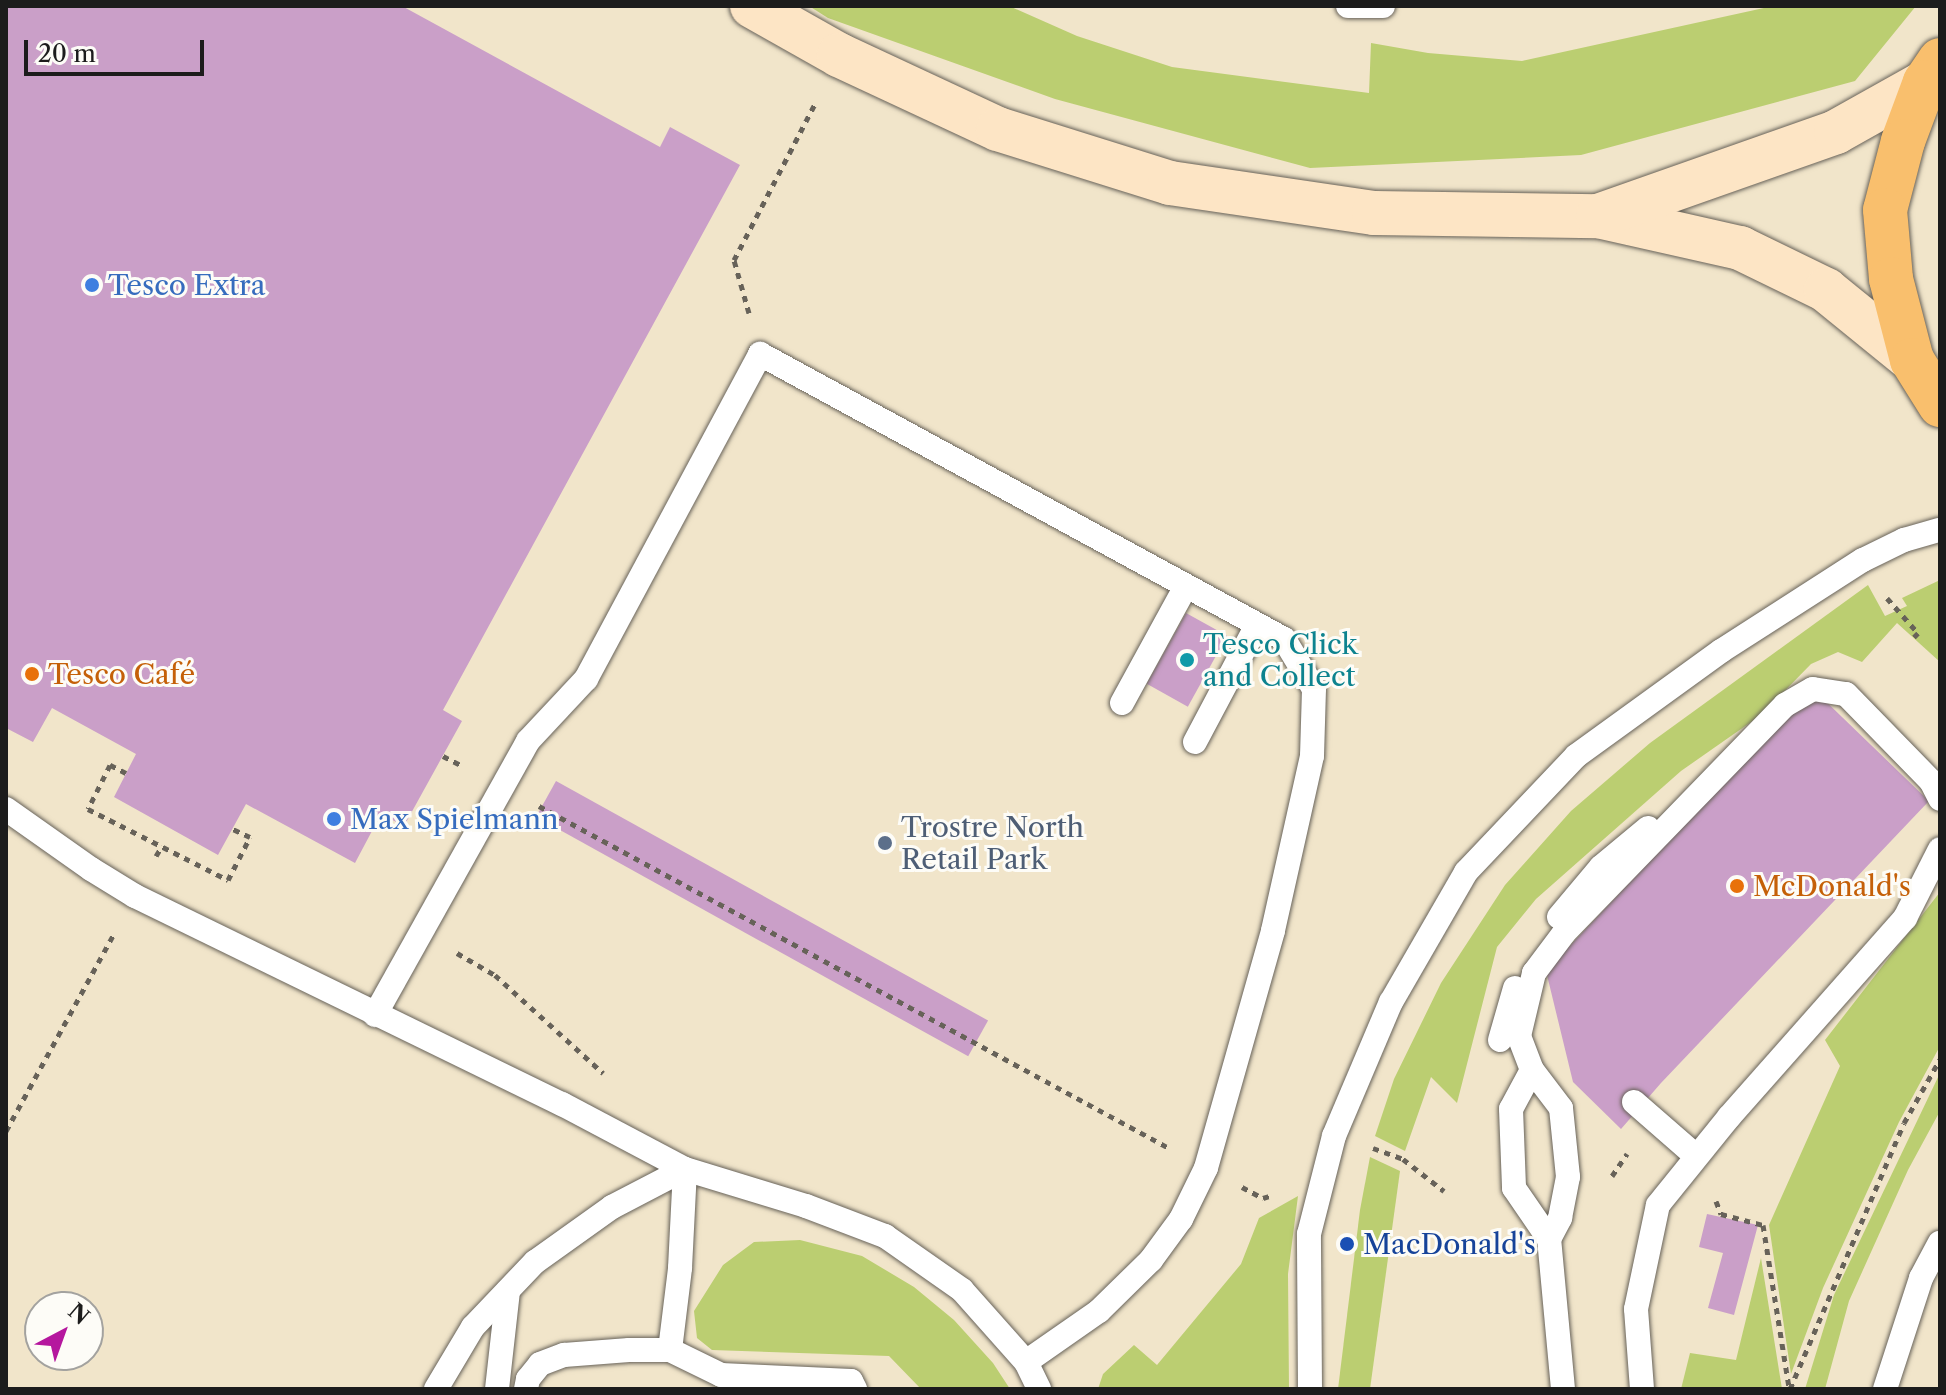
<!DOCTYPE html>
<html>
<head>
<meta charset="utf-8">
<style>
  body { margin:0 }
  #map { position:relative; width:1946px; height:1395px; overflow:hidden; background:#f1e5ca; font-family:"Libre Caslon Text",serif }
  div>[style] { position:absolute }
  .green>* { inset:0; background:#bbce71 }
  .building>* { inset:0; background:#ca9fc8; transform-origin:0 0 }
  .path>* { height:5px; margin-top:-2.5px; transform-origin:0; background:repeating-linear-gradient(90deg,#676259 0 6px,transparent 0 12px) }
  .roads { filter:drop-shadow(0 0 2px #676259) drop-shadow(0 0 2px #676259) }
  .service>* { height:24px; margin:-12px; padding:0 12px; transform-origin:12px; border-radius:12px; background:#fff }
  .secondary>* { height:44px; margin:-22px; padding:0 22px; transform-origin:22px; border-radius:22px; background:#fde5c5 }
  .trunk>* { height:44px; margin:-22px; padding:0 22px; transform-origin:22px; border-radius:22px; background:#f9bf6d }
  .dots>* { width:22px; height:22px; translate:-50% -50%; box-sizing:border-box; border:4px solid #fdfcf7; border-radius:50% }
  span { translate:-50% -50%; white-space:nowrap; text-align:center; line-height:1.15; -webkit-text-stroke:6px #fdfcf7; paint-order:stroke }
  .shop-label { font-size:28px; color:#366cbe }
  .left { translate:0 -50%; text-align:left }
  .culture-label { font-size:28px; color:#0d838f }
  .food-label { font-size:28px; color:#c56008 }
  .service-label { font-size:28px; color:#4e5e75 }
  .transit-label { font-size:28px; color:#164399 }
  .frame { position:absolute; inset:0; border:8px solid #1c1c1c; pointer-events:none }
  .north { position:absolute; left:24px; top:1291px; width:80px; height:80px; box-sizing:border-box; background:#fdfcf7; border:2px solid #a3a29f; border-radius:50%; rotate:41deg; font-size:22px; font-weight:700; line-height:32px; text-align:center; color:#1c1c1c }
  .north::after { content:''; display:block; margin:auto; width:28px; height:36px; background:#b5179e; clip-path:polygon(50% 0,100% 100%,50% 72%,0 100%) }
  .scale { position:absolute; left:24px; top:40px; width:180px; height:36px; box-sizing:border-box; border:4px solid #1c1c1c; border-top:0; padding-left:10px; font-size:24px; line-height:28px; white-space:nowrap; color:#1c1c1c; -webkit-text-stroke:6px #fdfcf7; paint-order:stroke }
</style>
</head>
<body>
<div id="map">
  <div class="green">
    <div style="clip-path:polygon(809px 6px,1009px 6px,1077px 36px,1172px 67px,1369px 93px,1371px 43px,1428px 53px,1522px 61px,1773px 6px,1916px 6px,1855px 81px,1581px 155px,1310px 168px,1055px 99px,828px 18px)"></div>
    <div style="clip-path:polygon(1940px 580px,1940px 662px,1897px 623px,1862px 662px,1838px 652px,1811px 664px,1761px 715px,1681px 771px,1536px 899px,1497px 947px,1457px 1103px,1431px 1077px,1405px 1151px,1375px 1136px,1394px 1079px,1441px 983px,1505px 885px,1571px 811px,1650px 743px,1868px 585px,1885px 616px,1907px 606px,1902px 598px)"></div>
    <div style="clip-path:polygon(1940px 892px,1940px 1046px,1899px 1122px,1823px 1288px,1791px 1374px,1769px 1225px,1840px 1066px,1825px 1040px)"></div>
    <div style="clip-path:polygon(1940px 1073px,1940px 1111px,1908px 1170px,1849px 1301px,1825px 1389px,1805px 1389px,1834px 1295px)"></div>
    <div style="clip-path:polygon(1370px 1157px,1400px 1171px,1370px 1389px,1338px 1389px,1360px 1210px)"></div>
    <div style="clip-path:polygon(1298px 1196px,1288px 1274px,1289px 1389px,1098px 1389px,1103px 1374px,1134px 1345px,1157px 1365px,1241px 1264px,1259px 1218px)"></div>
    <div style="clip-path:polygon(800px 1240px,862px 1256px,914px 1287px,954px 1320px,993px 1363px,1010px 1389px,921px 1389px,889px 1356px,712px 1350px,697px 1338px,694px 1311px,723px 1265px,754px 1242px)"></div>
    <div style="clip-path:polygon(1761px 1258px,1782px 1389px,1681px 1389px,1690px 1353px,1736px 1360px)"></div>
  </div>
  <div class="building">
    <div style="clip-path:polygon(6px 6px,402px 6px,660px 147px,670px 127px,740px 165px,443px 710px,462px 721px,404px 826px,381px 814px,355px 863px,246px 804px,218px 855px,114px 797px,136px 754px,52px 708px,33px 742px,6px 728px)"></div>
    <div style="left:1186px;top:613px;width:47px;height:81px;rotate:29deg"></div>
    <div style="clip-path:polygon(1813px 689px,1929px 801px,1661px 1083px,1621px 1129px,1573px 1082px,1546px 971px)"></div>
    <div style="left:556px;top:781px;width:494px;height:41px;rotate:29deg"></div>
    <div style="clip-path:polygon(1707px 1214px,1758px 1225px,1734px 1315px,1708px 1308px,1723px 1253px,1699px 1247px)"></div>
  </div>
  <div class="path">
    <div style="left:749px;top:313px;width:55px;rotate:-105.8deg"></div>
    <div style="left:734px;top:260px;width:176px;rotate:-62.6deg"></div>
    <div style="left:1887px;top:598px;width:47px;rotate:48.5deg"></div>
    <div style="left:1918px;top:633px;width:7px;rotate:135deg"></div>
    <div style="left:443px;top:756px;width:22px;rotate:27deg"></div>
    <div style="left:126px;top:773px;width:18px;rotate:-153deg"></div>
    <div style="left:110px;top:765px;width:49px;rotate:116.6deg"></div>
    <div style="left:88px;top:809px;width:157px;rotate:26.9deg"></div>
    <div style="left:228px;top:880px;width:48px;rotate:-62.9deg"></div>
    <div style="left:250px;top:837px;width:19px;rotate:-155deg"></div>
    <div style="left:539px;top:806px;width:715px;rotate:28.5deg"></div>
    <div style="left:156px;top:856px;width:12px;rotate:-59deg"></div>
    <div style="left:457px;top:953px;width:44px;rotate:30.1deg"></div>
    <div style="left:495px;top:975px;width:146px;rotate:42.2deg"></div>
    <div style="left:6px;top:1131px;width:227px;rotate:-61.3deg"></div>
    <div style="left:1373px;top:1148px;width:32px;rotate:20deg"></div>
    <div style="left:1403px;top:1159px;width:52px;rotate:38deg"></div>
    <div style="left:1612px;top:1176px;width:27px;rotate:-56deg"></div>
    <div style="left:1242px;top:1187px;width:24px;rotate:28deg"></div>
    <div style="left:1263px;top:1198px;width:10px;rotate:-17deg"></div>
    <div style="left:1716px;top:1201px;width:14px;rotate:69deg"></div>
    <div style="left:1721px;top:1214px;width:43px;rotate:14.7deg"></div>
    <div style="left:1763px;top:1225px;width:165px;rotate:80.9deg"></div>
    <div style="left:1790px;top:1389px;width:289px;rotate:-66.8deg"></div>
    <div style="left:1904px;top:1123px;width:73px;rotate:-60.6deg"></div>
  </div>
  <div class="roads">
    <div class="service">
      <div style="left:1348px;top:6px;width:35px"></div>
      <div style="left:1122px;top:703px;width:133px;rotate:-61.3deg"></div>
      <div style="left:1195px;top:742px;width:132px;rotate:-62.1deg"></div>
      <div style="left:6px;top:809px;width:104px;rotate:35.2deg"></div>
      <div style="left:91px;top:869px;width:52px;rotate:31.5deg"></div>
      <div style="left:135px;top:896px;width:475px;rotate:26deg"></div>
      <div style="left:562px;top:1104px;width:139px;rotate:27.9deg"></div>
      <div style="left:685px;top:1169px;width:127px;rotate:17deg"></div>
      <div style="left:806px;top:1206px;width:85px;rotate:20.8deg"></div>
      <div style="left:885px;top:1236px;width:94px;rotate:35deg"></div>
      <div style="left:962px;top:1290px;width:96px;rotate:48.4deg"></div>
      <div style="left:1026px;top:1362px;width:30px;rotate:64deg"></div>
      <div style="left:1559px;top:917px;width:65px;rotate:-50deg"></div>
      <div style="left:1601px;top:867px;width:61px;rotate:-39.7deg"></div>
      <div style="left:375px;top:1015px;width:314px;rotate:-60.8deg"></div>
      <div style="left:528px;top:741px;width:85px;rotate:-46.9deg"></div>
      <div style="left:586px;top:679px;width:369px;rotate:-61.8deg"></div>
      <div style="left:760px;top:354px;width:596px;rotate:28.54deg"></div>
      <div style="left:1284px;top:639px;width:58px;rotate:59deg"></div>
      <div style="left:1314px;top:689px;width:67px;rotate:91.7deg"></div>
      <div style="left:1312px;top:756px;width:179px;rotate:102.6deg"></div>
      <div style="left:1273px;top:931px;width:246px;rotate:105.8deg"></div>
      <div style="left:1206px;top:1168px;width:57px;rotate:116.1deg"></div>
      <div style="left:1181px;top:1219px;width:51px;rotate:126.2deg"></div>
      <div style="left:1151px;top:1260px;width:73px;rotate:135.6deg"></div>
      <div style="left:1099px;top:1311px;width:89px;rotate:145.1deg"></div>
      <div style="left:1500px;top:1040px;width:54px;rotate:-73.9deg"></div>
      <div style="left:1532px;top:1070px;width:44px;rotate:118.3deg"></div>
      <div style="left:1511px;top:1109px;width:79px;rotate:87.8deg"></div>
      <div style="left:1514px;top:1188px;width:62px;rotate:55.5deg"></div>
      <div style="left:1634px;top:1102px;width:82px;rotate:41.1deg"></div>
      <div style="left:670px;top:1350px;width:83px;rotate:-83deg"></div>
      <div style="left:680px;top:1268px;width:99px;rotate:-87.1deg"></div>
      <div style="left:436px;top:1389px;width:72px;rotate:-59.2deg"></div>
      <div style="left:473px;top:1327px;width:90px;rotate:-46.4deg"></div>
      <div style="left:535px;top:1262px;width:95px;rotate:-35.5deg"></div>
      <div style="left:612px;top:1207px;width:82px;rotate:-27.5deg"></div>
      <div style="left:497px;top:1389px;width:99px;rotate:-83.6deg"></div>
      <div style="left:526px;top:1389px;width:10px;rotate:-79deg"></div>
      <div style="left:528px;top:1379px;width:19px;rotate:-51deg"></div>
      <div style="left:540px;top:1364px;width:26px;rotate:-21deg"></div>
      <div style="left:564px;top:1355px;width:65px;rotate:-4.4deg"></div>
      <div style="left:629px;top:1350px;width:41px"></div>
      <div style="left:670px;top:1350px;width:57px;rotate:26.1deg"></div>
      <div style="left:721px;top:1375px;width:130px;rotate:2.6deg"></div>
      <div style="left:851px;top:1381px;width:9px;rotate:63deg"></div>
      <div style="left:1310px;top:1389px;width:155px;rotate:-90.4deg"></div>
      <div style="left:1309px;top:1234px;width:101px;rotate:-75.7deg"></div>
      <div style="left:1334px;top:1136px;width:146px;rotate:-67deg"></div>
      <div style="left:1391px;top:1002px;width:150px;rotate:-60deg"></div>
      <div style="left:1466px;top:872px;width:160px;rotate:-46.5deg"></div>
      <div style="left:1576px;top:756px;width:179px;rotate:-35.9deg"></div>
      <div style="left:1721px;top:651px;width:169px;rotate:-32.7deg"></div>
      <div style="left:1863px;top:560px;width:46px;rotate:-26deg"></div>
      <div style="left:1904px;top:540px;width:37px;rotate:-16deg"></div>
      <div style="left:1563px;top:1389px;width:151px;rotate:-95.3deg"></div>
      <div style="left:1549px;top:1239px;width:24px;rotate:-62deg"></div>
      <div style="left:1560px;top:1218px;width:42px;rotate:-79deg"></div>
      <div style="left:1568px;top:1177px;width:69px;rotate:-95.8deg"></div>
      <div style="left:1561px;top:1108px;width:48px;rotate:-127.3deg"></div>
      <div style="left:1532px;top:1070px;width:36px;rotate:-111deg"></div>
      <div style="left:1519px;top:1036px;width:65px;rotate:-76.6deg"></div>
      <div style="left:1534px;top:973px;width:50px;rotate:-53.1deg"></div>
      <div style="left:1564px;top:933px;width:318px;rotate:-45.9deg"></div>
      <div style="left:1785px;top:705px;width:32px;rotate:-30deg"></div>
      <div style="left:1813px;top:689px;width:33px;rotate:9deg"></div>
      <div style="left:1846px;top:694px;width:122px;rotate:45.7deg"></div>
      <div style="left:1931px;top:781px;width:20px;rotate:63deg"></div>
      <div style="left:1642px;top:1389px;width:80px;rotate:-94.3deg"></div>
      <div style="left:1636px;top:1309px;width:106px;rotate:-78.1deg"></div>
      <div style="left:1658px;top:1205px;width:113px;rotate:-51.1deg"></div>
      <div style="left:1729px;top:1117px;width:266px;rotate:-48.5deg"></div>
      <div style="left:1905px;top:918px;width:77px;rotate:-63.1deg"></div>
      <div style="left:1885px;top:1389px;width:117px;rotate:-72deg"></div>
      <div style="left:1921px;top:1278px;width:40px;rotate:-62deg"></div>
    </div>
    <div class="secondary">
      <div style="left:752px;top:6px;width:100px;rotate:29.4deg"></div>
      <div style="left:839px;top:55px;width:175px;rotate:25deg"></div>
      <div style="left:998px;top:129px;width:180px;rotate:17.4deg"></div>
      <div style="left:1170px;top:183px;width:206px;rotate:8.4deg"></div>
      <div style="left:1374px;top:213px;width:224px;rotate:0.8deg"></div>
      <div style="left:1598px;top:216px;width:146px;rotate:12.7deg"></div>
      <div style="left:1740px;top:248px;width:96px;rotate:26deg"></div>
      <div style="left:1826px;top:290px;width:111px;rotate:39.1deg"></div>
      <div style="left:1598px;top:216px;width:252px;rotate:-19.4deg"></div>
      <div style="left:1836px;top:132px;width:102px;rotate:-29.3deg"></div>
    </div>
    <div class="trunk">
      <div style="left:1940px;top:60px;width:27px;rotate:124deg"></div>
      <div style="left:1925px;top:82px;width:63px;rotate:110.4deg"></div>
      <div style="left:1903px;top:141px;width:71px;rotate:104.6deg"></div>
      <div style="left:1885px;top:210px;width:69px;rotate:85deg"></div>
      <div style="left:1891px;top:279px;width:84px;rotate:75.5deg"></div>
      <div style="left:1912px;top:360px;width:53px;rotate:58.1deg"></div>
    </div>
  </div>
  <div class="dots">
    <div style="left:92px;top:285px;background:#3f7fe0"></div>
    <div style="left:1187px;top:660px;background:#0f9aa8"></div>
    <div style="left:32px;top:674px;background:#e8710a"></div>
    <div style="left:334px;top:819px;background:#3f7fe0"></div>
    <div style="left:885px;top:843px;background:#5c6f8a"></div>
    <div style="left:1737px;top:886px;background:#e8710a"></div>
    <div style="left:1347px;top:1244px;background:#1a4fb4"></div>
  </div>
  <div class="shop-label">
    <span class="left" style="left:108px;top:285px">Tesco Extra</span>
    <span class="left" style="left:350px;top:819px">Max Spielmann</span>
  </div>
  <div class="culture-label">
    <span class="left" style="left:1203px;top:660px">Tesco Click<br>and Collect</span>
  </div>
  <div class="food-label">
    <span class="left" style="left:48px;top:674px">Tesco Café</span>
    <span class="left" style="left:1753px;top:886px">McDonald's</span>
  </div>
  <div class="service-label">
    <span class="left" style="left:901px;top:843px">Trostre North<br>Retail Park</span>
  </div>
  <div class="transit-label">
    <span class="left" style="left:1363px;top:1244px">MacDonald's</span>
  </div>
  <div class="frame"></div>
  <div class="north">N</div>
  <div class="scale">20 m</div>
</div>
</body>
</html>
